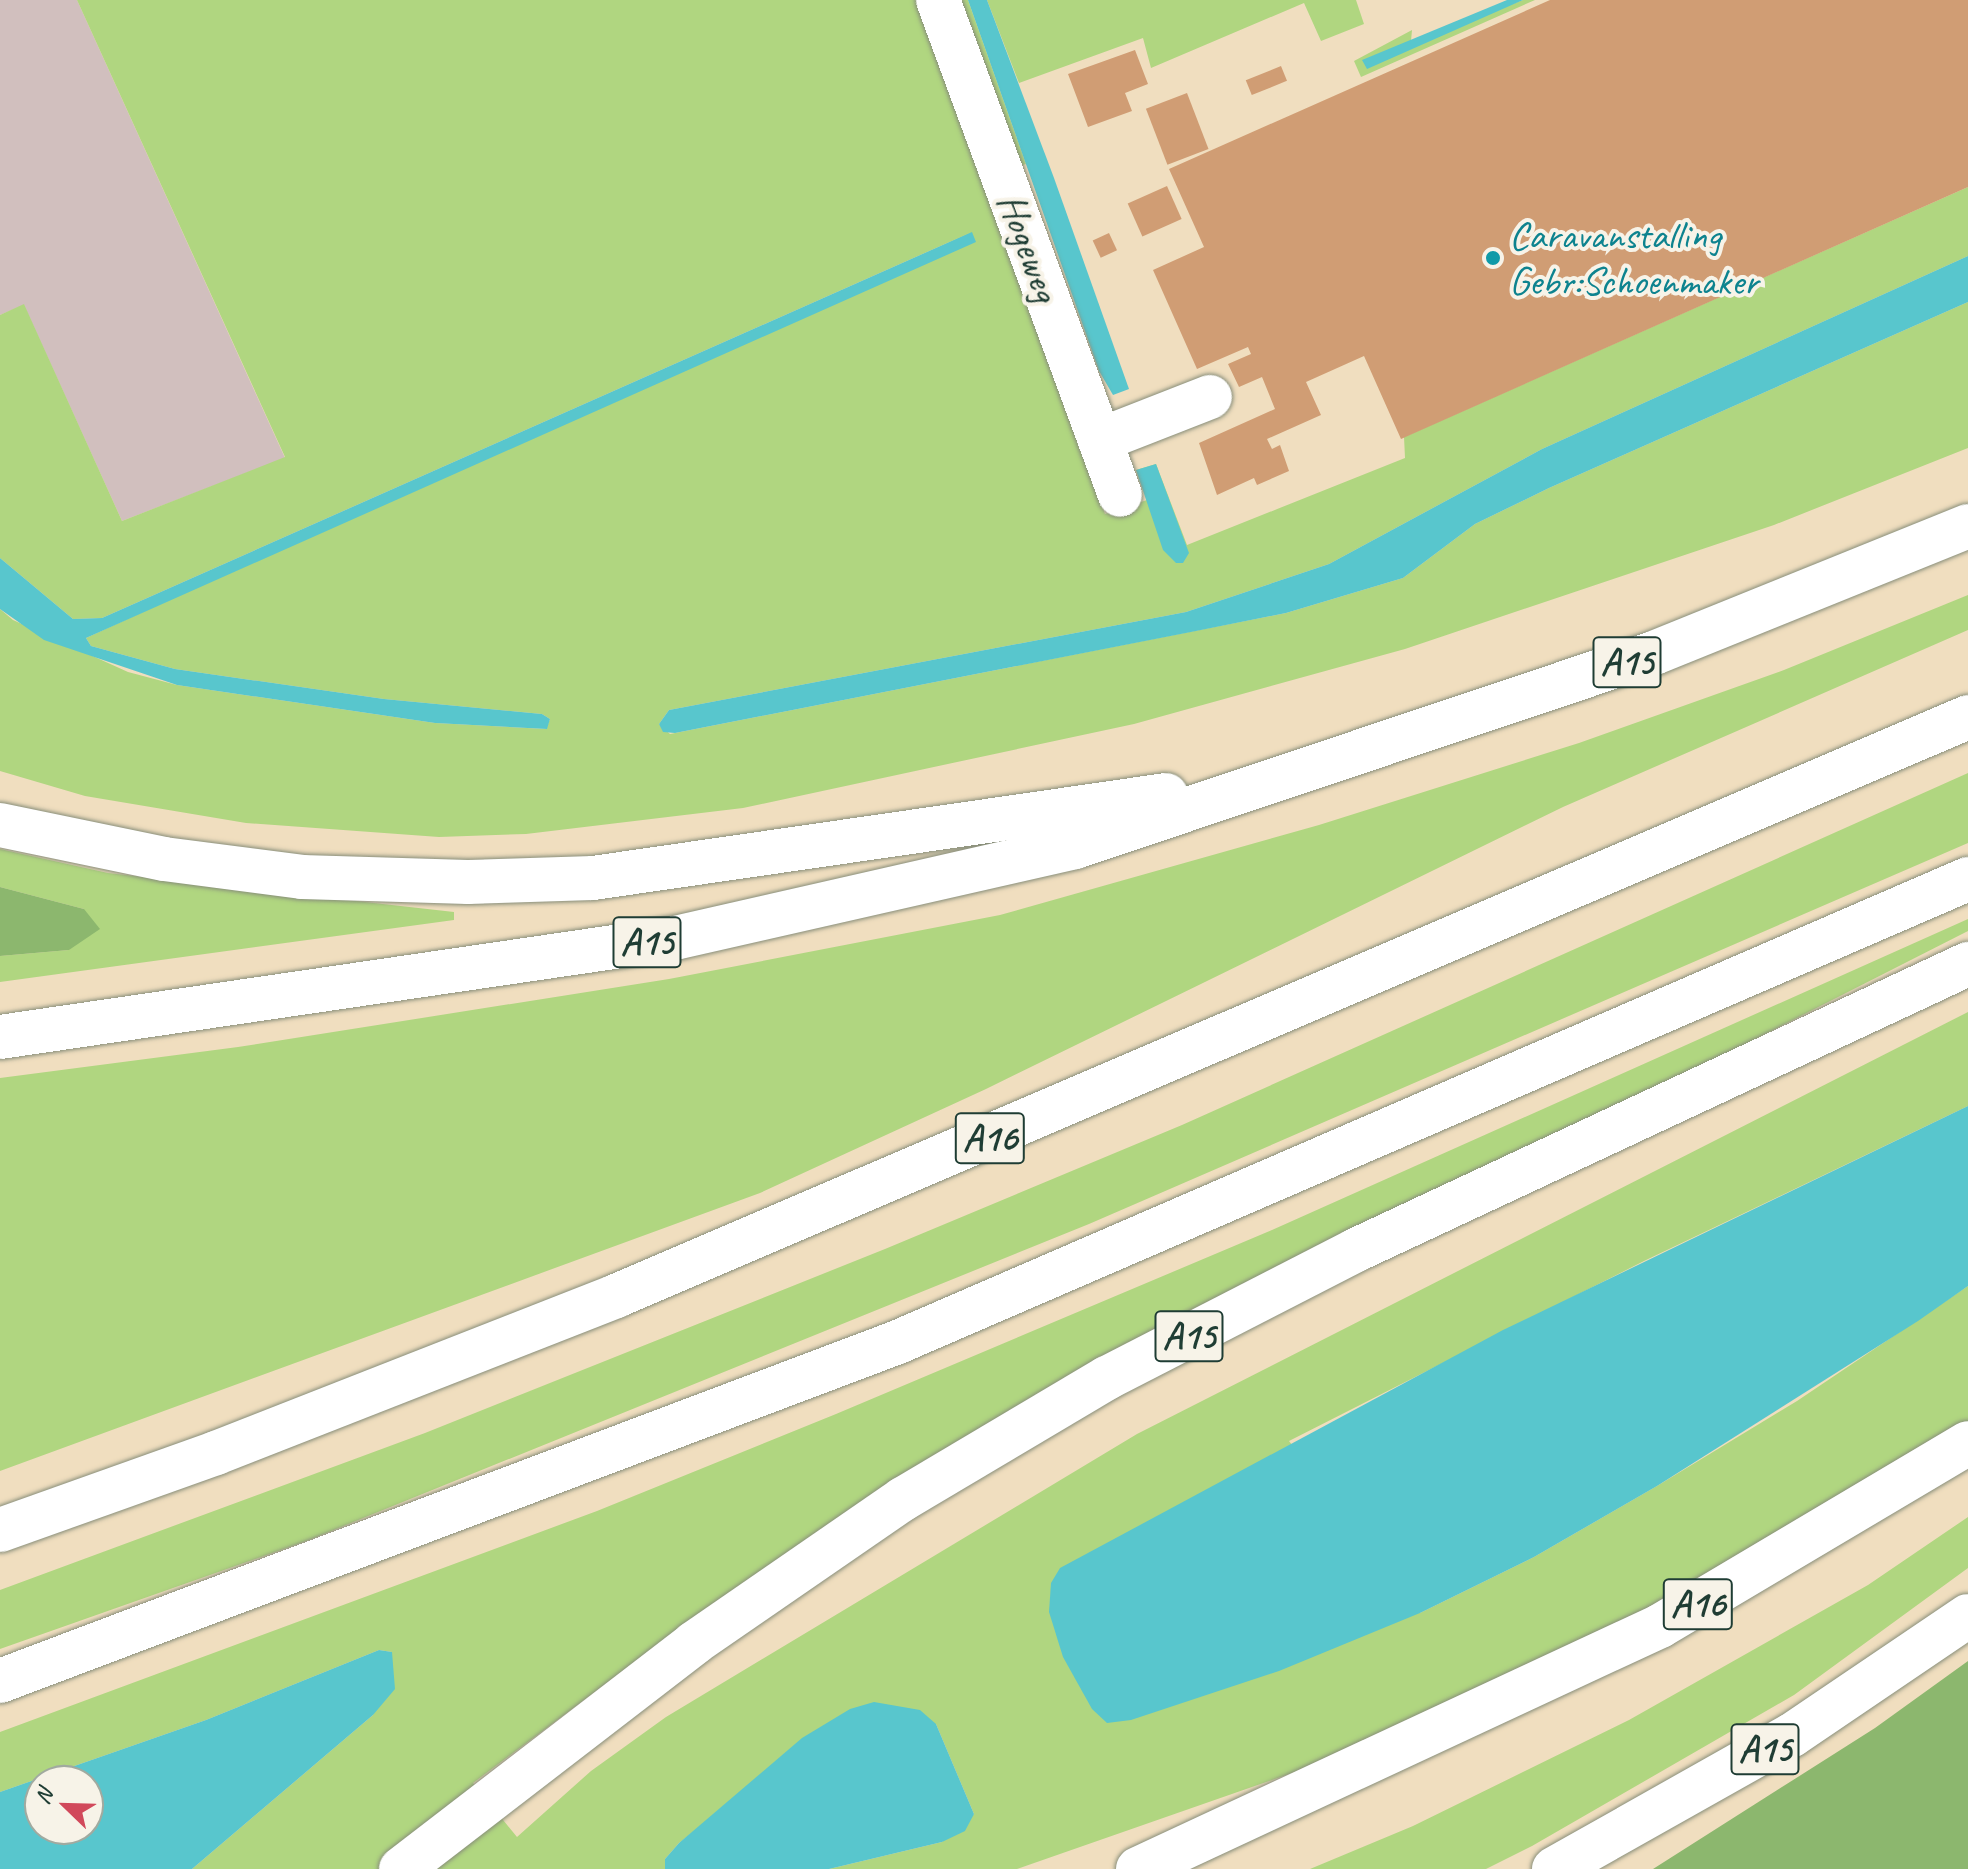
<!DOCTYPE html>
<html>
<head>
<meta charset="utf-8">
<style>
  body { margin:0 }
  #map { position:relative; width:1968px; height:1869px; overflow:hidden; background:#f0debf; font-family:Caveat,sans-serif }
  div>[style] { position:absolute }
  .industrial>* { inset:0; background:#d1bfbe }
  .green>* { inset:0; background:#b0d680 }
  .forest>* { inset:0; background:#8cb76e }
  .water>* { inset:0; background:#58c6cd }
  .building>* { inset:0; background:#d09d74; transform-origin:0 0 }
  .roads { filter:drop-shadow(0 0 2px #888e7a) drop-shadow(0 0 2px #888e7a) }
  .minor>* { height:44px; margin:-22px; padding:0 22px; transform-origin:22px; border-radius:22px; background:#fff }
  .highway>* { height:44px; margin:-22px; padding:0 22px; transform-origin:22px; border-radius:22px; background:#fff }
  .dots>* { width:22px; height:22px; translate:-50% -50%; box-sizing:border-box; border:4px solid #f7f3e8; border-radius:50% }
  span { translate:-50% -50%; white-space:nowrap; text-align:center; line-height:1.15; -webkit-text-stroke:8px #f7f3e8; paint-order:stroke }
  .shield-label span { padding:2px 6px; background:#f7f3e8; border:2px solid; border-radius:6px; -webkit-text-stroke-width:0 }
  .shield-label { font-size:38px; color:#1f3d34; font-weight:700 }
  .culture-label { font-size:40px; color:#0d838f }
  .left { translate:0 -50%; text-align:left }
  .street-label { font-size:40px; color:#1f3d34 }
  .north { position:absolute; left:24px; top:1765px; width:80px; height:80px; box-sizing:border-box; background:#f7f3e8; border:2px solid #a1aaa0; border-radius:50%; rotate:293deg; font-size:22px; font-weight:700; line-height:32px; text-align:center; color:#1f3d34 }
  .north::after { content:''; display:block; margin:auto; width:28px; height:36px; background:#d1495b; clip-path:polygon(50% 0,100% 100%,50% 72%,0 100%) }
</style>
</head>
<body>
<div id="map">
  <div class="industrial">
    <div style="clip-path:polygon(0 0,77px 0,285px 458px,122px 521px,24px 305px,0 315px)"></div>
  </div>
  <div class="green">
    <div style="clip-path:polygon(77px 0,917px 0,1105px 514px,1147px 500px,1136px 470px,1156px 464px,1187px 545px,1405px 458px,1404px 437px,1968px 187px,1968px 256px,1542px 449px,1329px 564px,1186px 612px,669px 710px,659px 724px,670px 734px,1286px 613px,1403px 578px,1475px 524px,1549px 488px,1968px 302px,1968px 448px,1774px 525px,1405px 649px,1134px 724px,743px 808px,526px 834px,439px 837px,246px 823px,85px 796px,0 771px,0 609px,13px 620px,128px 672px,177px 685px,435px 723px,546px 729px,550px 719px,542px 714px,384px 699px,175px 669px,91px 646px,86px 638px,972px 232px,102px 618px,73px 619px,0 558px,0 315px,24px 304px,122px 521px,285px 457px)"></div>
    <div style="clip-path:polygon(947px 0,968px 0,1026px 164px,1013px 168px)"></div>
    <div style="clip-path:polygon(987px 0,1356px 0,1364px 24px,1321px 41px,1304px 3px,1151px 68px,1143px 38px,1019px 83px)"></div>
    <div style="clip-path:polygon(1523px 0,1535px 0,1361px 77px,1354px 61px,1412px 30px,1411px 41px,1363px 60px)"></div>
    <div style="clip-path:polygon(1968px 595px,1968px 630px,1563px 807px,986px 1089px,760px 1193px,0 1471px,0 1078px,238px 1047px,669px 979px,1000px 915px,1319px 825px,1579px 743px,1784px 670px)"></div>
    <div style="clip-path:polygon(1968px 773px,1968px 843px,1089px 1224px,309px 1540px,0 1649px,0 1590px,425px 1433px,885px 1249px,1182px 1125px)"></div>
    <div style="clip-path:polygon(0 849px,108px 873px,454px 912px,454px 920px,0 982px,0 956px,69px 950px,84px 909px,0 887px)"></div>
    <div style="clip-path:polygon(1968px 919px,1968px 931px,1468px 1185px,687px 1623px,473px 1783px,517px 1837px,591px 1771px,666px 1717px,1137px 1434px,1968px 1012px,1968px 1106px,1644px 1261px,1289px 1441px,1420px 1613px,1534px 1557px,1657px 1486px,1797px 1401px,1968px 1286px,1968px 1437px,1700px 1584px,1312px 1766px,1017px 1869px,829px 1869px,942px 1842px,974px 1814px,936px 1724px,724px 1807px,679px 1843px,665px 1859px,665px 1869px,192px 1869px,373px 1715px,392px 1652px,379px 1650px,206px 1720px,0 1792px,0 1732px,597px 1511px,836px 1414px,1272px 1230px)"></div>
    <div style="clip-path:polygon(1968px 1517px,1968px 1568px,1794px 1695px,1532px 1846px,1486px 1869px,1310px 1869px,1413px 1826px,1629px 1720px,1868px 1585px)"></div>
  </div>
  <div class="forest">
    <div style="clip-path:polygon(0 887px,84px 909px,100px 929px,69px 950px,0 956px)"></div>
    <div style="clip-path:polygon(1968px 1661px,1968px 1869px,1653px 1869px,1875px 1728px)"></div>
  </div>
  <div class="water">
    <div style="clip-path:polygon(968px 0,987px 0,1054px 178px,1129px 389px,1113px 395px,1099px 371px)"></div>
    <div style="clip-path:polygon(1507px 0,1523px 0,1367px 69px,1362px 60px)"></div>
    <div style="clip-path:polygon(972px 232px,976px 242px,86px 638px,91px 646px,175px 669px,384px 699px,542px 714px,550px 719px,547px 729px,435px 723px,177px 685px,44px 640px,0 609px,0 558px,73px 619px,102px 618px)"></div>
    <div style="clip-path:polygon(1968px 256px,1968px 302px,1549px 488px,1475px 524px,1403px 578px,1286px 613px,1191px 632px,675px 733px,663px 732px,659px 724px,669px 710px,1186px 612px,1329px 564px,1542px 449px)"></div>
    <div style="clip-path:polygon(1156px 464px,1189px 553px,1183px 563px,1176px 563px,1163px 550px,1136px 470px)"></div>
    <div style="clip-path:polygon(1968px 1106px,1968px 1286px,1918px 1321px,1657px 1486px,1534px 1557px,1420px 1613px,1279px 1671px,1131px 1720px,1107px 1723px,1092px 1709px,1063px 1657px,1049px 1612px,1051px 1583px,1060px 1568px,1503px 1330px)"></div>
    <div style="clip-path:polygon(evenodd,379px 1650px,392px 1652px,395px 1689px,373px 1715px,192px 1869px,0 1869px,0 1792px,206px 1720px,379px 1650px,40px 1781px,88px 1781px,88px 1829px,40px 1829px,40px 1781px)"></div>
    <div style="clip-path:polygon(874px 1702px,920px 1710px,936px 1724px,974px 1814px,965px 1831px,942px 1842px,829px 1869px,665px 1869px,665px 1859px,679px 1843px,802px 1738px,850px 1709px)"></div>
  </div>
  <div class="building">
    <div style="clip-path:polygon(1550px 0,1968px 0,1968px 187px,1401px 439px,1364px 356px,1306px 382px,1321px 415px,1267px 439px,1272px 449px,1280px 445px,1289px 471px,1257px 485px,1254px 478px,1217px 495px,1199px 443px,1275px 409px,1262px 377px,1239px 387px,1228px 364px,1251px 354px,1248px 347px,1197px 369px,1153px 270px,1204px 247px,1169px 169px)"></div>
    <div style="clip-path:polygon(1135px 50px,1148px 84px,1125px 93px,1132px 111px,1088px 127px,1068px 74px)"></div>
    <div style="left:1281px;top:66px;width:16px;height:38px;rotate:68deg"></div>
    <div style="left:1187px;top:93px;width:60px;height:44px;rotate:69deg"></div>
    <div style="left:1167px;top:186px;width:36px;height:43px;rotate:66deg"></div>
    <div style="left:1109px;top:233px;width:19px;height:18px;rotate:65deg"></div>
  </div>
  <div class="roads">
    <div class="minor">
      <div style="left:938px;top:0;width:527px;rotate:69.81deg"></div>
      <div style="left:1100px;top:440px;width:118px;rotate:-21.4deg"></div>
    </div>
    <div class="highway">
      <div style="left:0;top:825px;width:167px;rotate:11.7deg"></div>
      <div style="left:164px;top:859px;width:139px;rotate:7.4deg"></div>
      <div style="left:302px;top:877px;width:166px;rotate:1.7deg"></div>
      <div style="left:468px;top:882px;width:125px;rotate:-1.8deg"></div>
      <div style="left:593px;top:878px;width:579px;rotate:-8.24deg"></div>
      <div style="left:0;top:1037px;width:682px;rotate:-8.34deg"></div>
      <div style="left:675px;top:938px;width:410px;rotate:-12.8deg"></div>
      <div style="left:1075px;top:847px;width:611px;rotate:-18.52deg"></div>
      <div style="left:1654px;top:653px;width:339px;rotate:-22deg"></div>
      <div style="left:0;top:1530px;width:229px;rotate:-19.6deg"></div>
      <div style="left:216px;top:1453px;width:430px;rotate:-21.4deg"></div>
      <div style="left:616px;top:1296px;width:1471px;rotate:-23.18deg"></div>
      <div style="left:0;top:1681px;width:960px;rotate:-20.68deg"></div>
      <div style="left:898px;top:1342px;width:1166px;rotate:-23.4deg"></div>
      <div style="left:401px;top:1869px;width:370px;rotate:-37.6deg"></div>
      <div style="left:694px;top:1643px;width:254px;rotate:-34.6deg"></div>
      <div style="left:903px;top:1499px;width:237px;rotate:-30.7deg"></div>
      <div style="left:1107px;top:1378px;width:280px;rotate:-27.2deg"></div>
      <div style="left:1356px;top:1250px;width:676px;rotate:-25.05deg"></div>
      <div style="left:1138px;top:1869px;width:576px;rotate:-24.96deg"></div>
      <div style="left:1660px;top:1626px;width:358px;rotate:-30.7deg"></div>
      <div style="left:1554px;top:1869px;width:273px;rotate:-29.4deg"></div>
      <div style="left:1792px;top:1735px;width:212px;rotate:-34.1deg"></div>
    </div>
  </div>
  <div class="dots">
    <div style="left:1493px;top:258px;background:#0f9aa8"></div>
  </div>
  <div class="shield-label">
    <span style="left:1627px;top:662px">A15</span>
    <span style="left:647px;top:942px">A15</span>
    <span style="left:990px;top:1138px">A16</span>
    <span style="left:1189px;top:1336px">A15</span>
    <span style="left:1698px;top:1604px">A16</span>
    <span style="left:1765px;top:1749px">A15</span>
  </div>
  <div class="culture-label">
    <span class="left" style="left:1509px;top:258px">Caravanstalling<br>Gebr:Schoenmaker</span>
  </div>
  <div class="street-label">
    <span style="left:1029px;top:247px;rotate:70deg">Hogeweg</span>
  </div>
  <div class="north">N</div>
</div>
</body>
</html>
